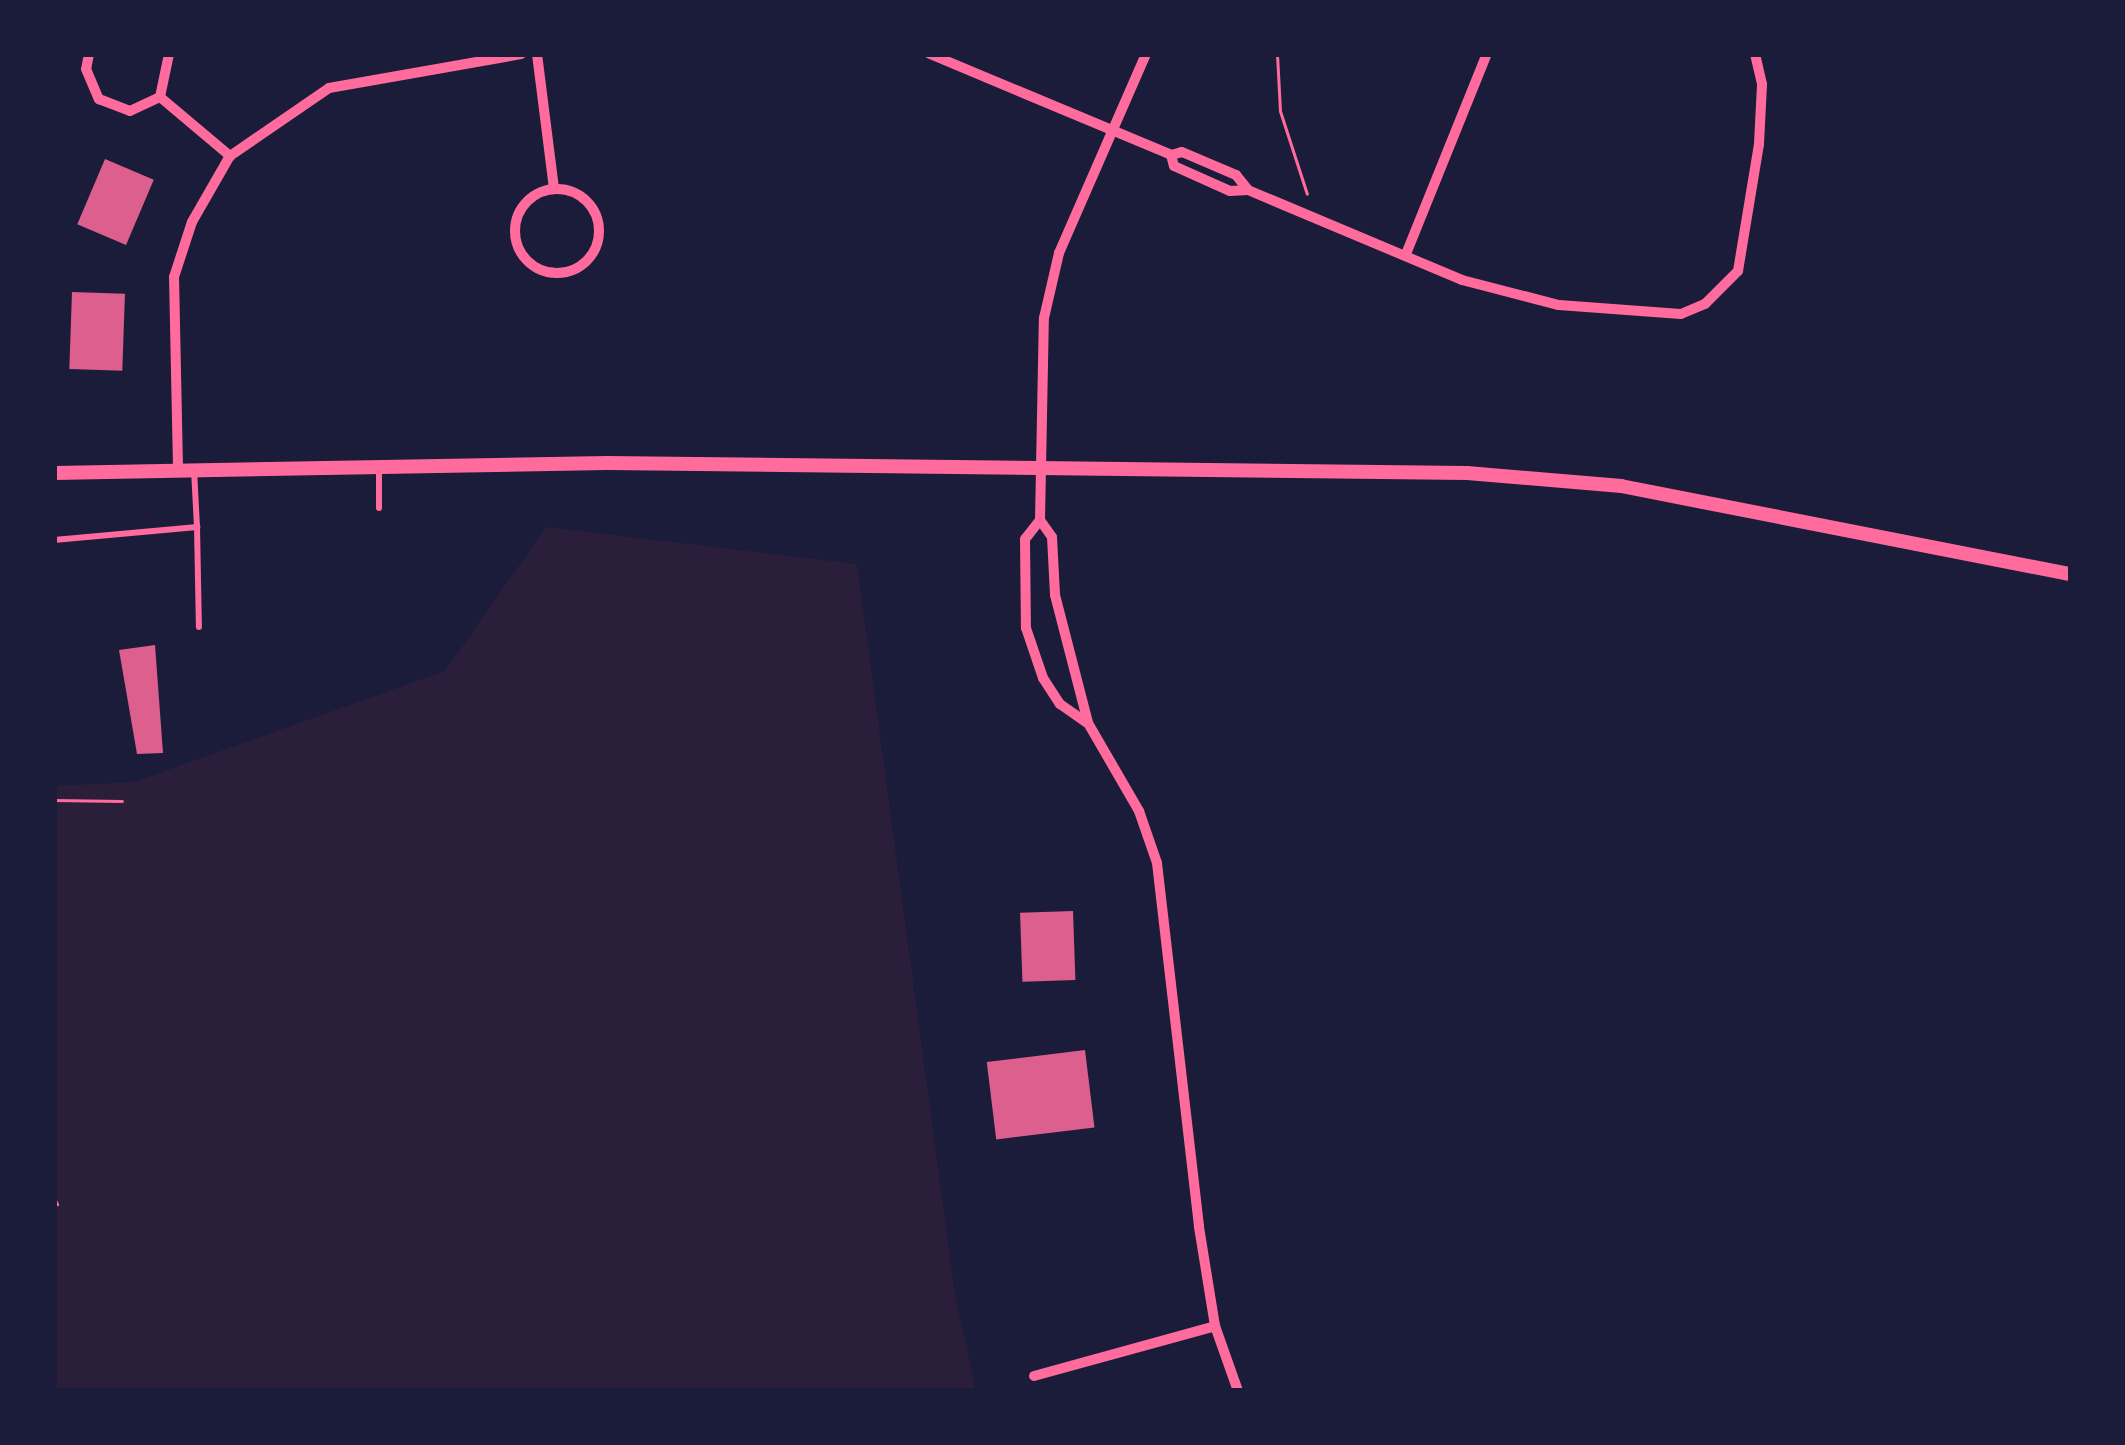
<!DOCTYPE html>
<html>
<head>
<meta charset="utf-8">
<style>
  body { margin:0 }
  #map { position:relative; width:2125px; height:1445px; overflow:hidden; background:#1b1b3a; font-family:"Source Sans 3",sans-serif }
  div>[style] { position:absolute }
  .green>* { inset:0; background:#2a1e3b }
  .building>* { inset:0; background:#dd5f8e; transform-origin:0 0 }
  .path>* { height:3px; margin:-1.5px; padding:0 1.5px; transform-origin:1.5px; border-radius:1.5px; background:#ff6b9d }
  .service>* { height:6px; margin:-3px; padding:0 3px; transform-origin:3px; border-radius:3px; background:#ff6b9d }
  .minor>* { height:10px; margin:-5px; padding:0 5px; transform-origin:5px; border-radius:5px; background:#ff6b9d }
  .minor>.ring { margin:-5px; padding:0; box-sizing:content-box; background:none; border:10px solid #ff6b9d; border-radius:50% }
  .tertiary>* { height:14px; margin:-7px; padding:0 7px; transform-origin:7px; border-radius:7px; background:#ff6b9d }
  span { translate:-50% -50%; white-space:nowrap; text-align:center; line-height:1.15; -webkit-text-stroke:12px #1b1b3a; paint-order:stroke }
  .frame { position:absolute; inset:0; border:57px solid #1b1b3a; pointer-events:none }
</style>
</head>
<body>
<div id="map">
  <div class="green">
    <div style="clip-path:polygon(546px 527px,857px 564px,955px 1295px,976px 1391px,54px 1391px,54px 786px,134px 782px,445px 671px)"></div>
  </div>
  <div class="building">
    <div style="left:105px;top:159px;width:53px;height:71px;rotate:23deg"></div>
    <div style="left:72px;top:292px;width:53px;height:77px;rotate:2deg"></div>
    <div style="clip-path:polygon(155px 645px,163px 753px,137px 754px,119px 650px)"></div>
    <div style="left:1073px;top:911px;width:69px;height:53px;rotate:88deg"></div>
    <div style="left:1085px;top:1050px;width:78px;height:99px;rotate:83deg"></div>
  </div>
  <div class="path">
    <div style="left:1277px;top:54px;width:57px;rotate:87deg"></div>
    <div style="left:1280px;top:111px;width:87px;rotate:72deg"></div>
    <div style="left:54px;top:800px;width:68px;rotate:0.8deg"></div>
    <div style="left:54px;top:1198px;width:7px;rotate:63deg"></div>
  </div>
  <div class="service">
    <div style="left:379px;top:508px;width:41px;rotate:-90deg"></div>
    <div style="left:197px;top:527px;width:100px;rotate:88.9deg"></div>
    <div style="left:54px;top:540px;width:144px;rotate:-5.2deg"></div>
    <div style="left:197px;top:527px;width:57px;rotate:-93deg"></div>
  </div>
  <div class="minor">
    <div style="left:89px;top:54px;width:15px;rotate:101deg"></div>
    <div style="left:86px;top:69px;width:33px;rotate:67deg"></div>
    <div style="left:99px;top:99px;width:33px;rotate:21deg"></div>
    <div style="left:130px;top:111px;width:33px;rotate:-25deg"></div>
    <div style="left:160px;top:97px;width:44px;rotate:-78.2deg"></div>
    <div style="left:537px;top:54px;width:135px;rotate:82.8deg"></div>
    <div style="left:930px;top:54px;width:261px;rotate:22.7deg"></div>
    <div style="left:1171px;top:155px;width:11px;rotate:-15deg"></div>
    <div style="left:1182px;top:152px;width:59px;rotate:23.1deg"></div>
    <div style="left:1236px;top:175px;width:19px;rotate:51deg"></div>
    <div style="left:160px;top:97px;width:92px;rotate:40.1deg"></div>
    <div style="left:1171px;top:155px;width:11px;rotate:75deg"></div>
    <div style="left:1174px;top:166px;width:61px;rotate:24.1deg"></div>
    <div style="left:1230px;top:191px;width:18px;rotate:-3deg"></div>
    <div style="left:1248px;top:190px;width:232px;rotate:22.8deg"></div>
    <div style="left:1462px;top:280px;width:100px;rotate:14.5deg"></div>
    <div style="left:1559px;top:305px;width:122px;rotate:4.2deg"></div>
    <div style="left:1681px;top:314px;width:26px;rotate:-23deg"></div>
    <div style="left:1705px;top:304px;width:47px;rotate:-45deg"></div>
    <div style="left:1738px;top:271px;width:129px;rotate:-80.6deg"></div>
    <div style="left:1759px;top:144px;width:60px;rotate:-87.1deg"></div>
    <div style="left:1762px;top:84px;width:31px;rotate:-103deg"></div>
    <div class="ring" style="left:515px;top:189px;width:74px;height:74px"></div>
    <div style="left:1406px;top:254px;width:216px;rotate:-68deg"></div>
    <div style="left:178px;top:467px;width:190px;rotate:-91.2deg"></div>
    <div style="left:174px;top:277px;width:58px;rotate:-71.9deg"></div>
    <div style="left:192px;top:222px;width:76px;rotate:-60.1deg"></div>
    <div style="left:230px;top:156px;width:120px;rotate:-34.5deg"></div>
    <div style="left:329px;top:88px;width:195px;rotate:-10deg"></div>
    <div style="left:1040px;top:520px;width:21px;rotate:55deg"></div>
    <div style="left:1052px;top:537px;width:58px;rotate:87deg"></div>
    <div style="left:1055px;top:595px;width:132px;rotate:75.5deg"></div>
    <div style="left:1088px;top:723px;width:102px;rotate:59.9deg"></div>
    <div style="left:1139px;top:811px;width:55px;rotate:70.9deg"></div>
    <div style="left:1157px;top:863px;width:366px;rotate:83.4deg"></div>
    <div style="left:1199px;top:1227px;width:100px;rotate:80.8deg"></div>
    <div style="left:1215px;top:1326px;width:69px;rotate:70.5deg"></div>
    <div style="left:1040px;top:520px;width:202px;rotate:-88.9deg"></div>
    <div style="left:1044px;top:318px;width:67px;rotate:-77deg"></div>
    <div style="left:1059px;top:253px;width:217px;rotate:-66.4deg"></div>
    <div style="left:1040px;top:520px;width:24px;rotate:128deg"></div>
    <div style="left:1025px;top:539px;width:89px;rotate:89.4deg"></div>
    <div style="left:1026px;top:628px;width:53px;rotate:71.2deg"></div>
    <div style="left:1043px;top:678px;width:31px;rotate:57deg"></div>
    <div style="left:1060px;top:704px;width:33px;rotate:35deg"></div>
    <div style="left:1034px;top:1376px;width:188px;rotate:-15.4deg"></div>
  </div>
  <div class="tertiary">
    <div style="left:54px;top:473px;width:553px;rotate:-1.04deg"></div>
    <div style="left:607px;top:463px;width:860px;rotate:0.67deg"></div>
    <div style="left:1467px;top:473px;width:155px;rotate:4.8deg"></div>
    <div style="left:1621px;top:486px;width:459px;rotate:11.1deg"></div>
  </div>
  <div class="frame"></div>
</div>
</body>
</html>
